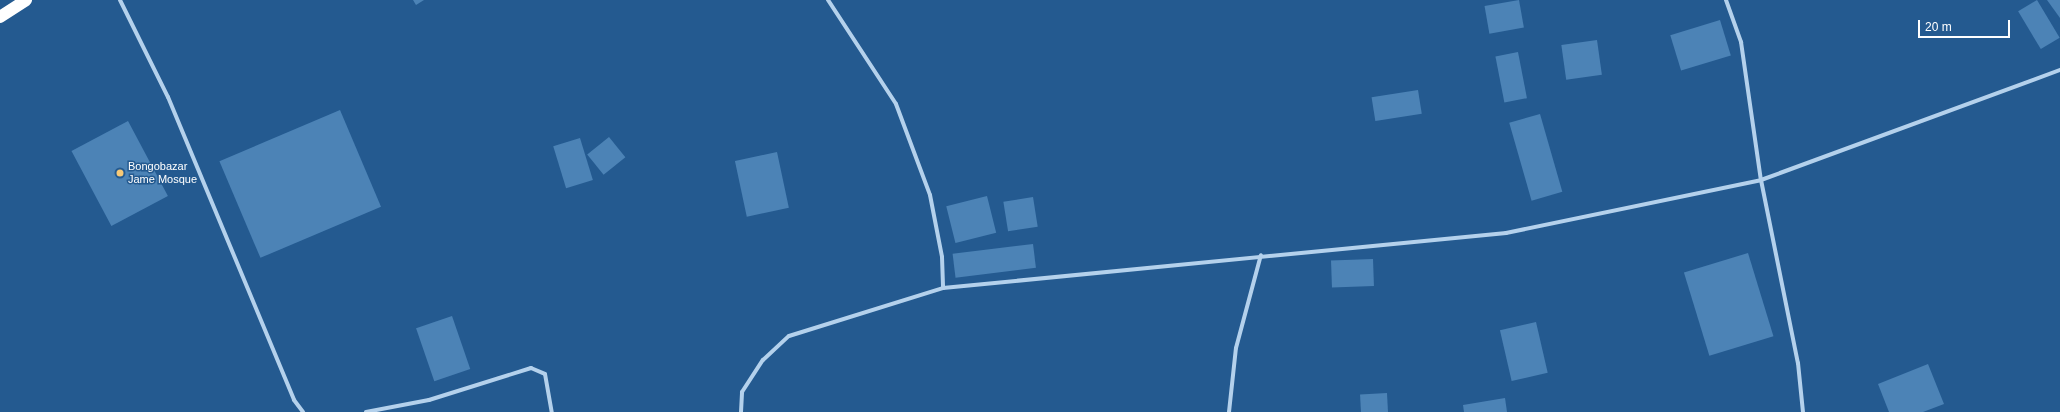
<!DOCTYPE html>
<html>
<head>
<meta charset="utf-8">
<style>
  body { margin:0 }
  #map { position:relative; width:2060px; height:412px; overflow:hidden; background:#245a90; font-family:Arial,sans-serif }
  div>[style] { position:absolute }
  .building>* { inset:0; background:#4c83b6; transform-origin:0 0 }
  .street>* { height:4px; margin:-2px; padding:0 2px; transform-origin:2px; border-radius:2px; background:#b4d1ec }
  .highway>* { height:12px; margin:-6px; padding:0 6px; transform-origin:6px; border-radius:6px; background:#fff }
  .dots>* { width:11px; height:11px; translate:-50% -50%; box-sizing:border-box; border:2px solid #245a90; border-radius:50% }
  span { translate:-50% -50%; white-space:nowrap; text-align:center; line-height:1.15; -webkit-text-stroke:3px #245a90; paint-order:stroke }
  .poi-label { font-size:11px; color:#fff }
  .left { translate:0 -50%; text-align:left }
  .scale { position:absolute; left:1918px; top:20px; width:92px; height:18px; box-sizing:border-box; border:2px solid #fff; border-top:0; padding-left:5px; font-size:12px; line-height:14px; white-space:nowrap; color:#fff; -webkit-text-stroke:3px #245a90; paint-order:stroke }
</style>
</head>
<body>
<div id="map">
  <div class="building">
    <div style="clip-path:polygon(413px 0,424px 0,416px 5px)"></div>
    <div style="left:1519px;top:0;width:28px;height:35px;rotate:80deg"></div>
    <div style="left:2037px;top:0;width:44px;height:22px;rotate:59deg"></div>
    <div style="clip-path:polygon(2047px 0,2060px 0,2060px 18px)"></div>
    <div style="left:1720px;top:20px;width:37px;height:52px;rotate:73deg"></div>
    <div style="left:1597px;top:40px;width:35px;height:36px;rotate:82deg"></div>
    <div style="left:1518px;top:52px;width:47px;height:23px;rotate:79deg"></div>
    <div style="left:1418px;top:90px;width:24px;height:47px;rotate:81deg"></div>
    <div style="left:340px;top:110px;width:105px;height:131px;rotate:67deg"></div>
    <div style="left:1540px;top:114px;width:81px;height:32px;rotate:74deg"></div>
    <div style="left:128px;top:121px;width:85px;height:64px;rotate:62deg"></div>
    <div style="left:609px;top:137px;width:26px;height:28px;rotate:51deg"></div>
    <div style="left:580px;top:138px;width:44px;height:28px;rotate:73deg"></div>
    <div style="left:777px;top:152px;width:57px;height:43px;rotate:78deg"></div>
    <div style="left:987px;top:196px;width:38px;height:42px;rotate:76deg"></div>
    <div style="left:1033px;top:197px;width:30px;height:30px;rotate:81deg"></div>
    <div style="left:1033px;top:244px;width:24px;height:81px;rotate:83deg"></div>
    <div style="left:1748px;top:253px;width:87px;height:67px;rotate:73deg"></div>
    <div style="left:1373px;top:259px;width:27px;height:42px;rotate:88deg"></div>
    <div style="left:452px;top:316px;width:56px;height:38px;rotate:71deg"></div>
    <div style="left:1536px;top:322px;width:52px;height:37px;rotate:77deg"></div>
    <div style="clip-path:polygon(1928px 364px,1944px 404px,1923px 412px,1889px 412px,1878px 384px)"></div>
    <div style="left:1387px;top:393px;width:19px;height:27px;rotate:87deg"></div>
    <div style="clip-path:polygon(1505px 398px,1507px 412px,1464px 412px,1463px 405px)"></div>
  </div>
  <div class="street">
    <div style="left:120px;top:0;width:108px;rotate:63.7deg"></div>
    <div style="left:168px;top:97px;width:328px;rotate:67.4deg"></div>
    <div style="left:294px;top:400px;width:15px;rotate:53deg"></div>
    <div style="left:828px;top:0;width:124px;rotate:56.8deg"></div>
    <div style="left:896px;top:104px;width:97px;rotate:69.5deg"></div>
    <div style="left:930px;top:195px;width:63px;rotate:79deg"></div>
    <div style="left:942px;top:257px;width:31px;rotate:88deg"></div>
    <div style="left:1726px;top:0;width:45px;rotate:70.3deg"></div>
    <div style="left:1741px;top:42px;width:139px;rotate:81.8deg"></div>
    <div style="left:1761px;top:180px;width:187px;rotate:78.6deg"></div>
    <div style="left:1798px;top:363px;width:49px;rotate:84.2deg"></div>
    <div style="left:366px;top:412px;width:64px;rotate:-10.8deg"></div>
    <div style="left:429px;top:400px;width:107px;rotate:-17.4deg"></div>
    <div style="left:531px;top:368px;width:15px;rotate:23deg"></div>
    <div style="left:545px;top:374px;width:39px;rotate:80deg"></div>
    <div style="left:741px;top:412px;width:20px;rotate:-87deg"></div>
    <div style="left:742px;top:392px;width:38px;rotate:-57deg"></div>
    <div style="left:763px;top:360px;width:35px;rotate:-43deg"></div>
    <div style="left:789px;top:336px;width:161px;rotate:-17.3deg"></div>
    <div style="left:943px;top:288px;width:566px;rotate:-5.58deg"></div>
    <div style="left:1506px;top:233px;width:260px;rotate:-11.7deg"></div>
    <div style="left:1761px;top:180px;width:319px;rotate:-20.2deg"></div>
    <div style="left:1229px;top:412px;width:64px;rotate:-83.8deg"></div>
    <div style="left:1236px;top:348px;width:96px;rotate:-75deg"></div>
  </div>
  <div class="highway">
    <div style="left:0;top:17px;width:31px;rotate:-33deg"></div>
  </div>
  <div class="dots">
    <div style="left:120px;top:173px;background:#f7c977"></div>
  </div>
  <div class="poi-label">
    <span class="left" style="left:128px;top:173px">Bongobazar<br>Jame Mosque</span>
  </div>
  <div class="scale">20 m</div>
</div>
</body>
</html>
